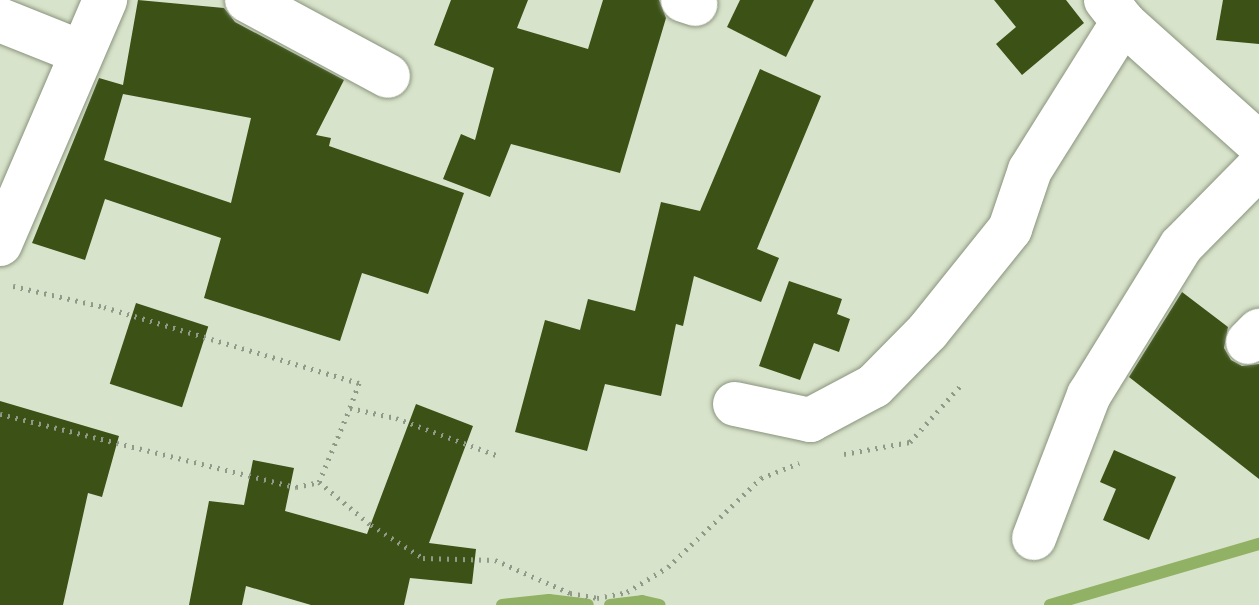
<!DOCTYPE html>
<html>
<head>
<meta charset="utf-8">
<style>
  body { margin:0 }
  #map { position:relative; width:1259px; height:605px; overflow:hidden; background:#d8e3cb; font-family:"DM Sans",sans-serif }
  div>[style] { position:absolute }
  .stream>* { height:12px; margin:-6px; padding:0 6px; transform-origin:6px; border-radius:6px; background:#91b164 }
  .building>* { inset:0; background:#3b5116; transform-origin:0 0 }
  .path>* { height:5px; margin-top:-2.5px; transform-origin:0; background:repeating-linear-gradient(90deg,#919a88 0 2px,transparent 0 8px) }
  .roads { filter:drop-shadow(0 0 2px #8a947d) drop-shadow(0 0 2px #8a947d) }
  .minor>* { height:44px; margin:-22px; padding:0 22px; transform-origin:22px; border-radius:22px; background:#fff }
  span { translate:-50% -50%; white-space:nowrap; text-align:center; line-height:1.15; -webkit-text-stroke:8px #e5f0d7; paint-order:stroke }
</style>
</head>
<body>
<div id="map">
  <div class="stream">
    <div style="left:502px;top:605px;width:47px;rotate:-6.1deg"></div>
    <div style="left:549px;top:600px;width:39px;rotate:7deg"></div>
    <div style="left:610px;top:605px;width:32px;rotate:-7deg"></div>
    <div style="left:642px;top:601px;width:18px;rotate:13deg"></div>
    <div style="left:1050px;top:605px;width:218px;rotate:-16.3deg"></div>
  </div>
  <div class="building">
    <div style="clip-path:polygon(evenodd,138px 0,224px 8px,235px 22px,344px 80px,316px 135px,331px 138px,329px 146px,464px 193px,428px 294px,362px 273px,340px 341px,204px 298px,221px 238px,105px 199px,85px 260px,32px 243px,99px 78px,123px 85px,138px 0,123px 94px,251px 118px,231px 203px,104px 160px,123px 94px)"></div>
    <div style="clip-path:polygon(451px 0,528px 0,517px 28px,588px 49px,603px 0,659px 0,666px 18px,620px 173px,511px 144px,490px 197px,443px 179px,461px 134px,475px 140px,494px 68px,434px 45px)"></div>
    <div style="clip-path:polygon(740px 0,814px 0,786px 57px,727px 27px)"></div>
    <div style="clip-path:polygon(994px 0,1066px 0,1084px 23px,1022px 75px,996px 44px,1016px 27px)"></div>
    <div style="clip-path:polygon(1223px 0,1259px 0,1259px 44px,1216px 40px)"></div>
    <div style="clip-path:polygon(760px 69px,821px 96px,757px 249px,779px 258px,761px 302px,694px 276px,683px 326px,676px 324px,661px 396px,605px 384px,587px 451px,515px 432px,545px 320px,580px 330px,588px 299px,635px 311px,661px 202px,700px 211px)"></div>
    <div style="clip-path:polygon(789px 281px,842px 299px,837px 314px,850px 319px,839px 352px,814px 343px,800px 380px,759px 366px)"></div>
    <div style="clip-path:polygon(1182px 292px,1228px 327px,1224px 348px,1231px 360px,1242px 366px,1259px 364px,1259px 479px,1129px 377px)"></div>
    <div style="left:136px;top:303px;width:76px;height:85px;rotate:18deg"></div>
    <div style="clip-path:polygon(0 401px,119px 436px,102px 497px,88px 493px,63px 605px,0 605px)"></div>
    <div style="clip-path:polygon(416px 404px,473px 426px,429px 543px,476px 549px,472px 584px,410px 578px,404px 605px,311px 605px,246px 586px,242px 605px,189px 605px,209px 501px,244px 505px,253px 460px,294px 468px,285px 511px,367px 534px)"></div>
    <div style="clip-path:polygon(1114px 450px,1176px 477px,1149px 540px,1103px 520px,1116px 489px,1100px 482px)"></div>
  </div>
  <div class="path">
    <div style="left:13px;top:286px;width:93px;rotate:13deg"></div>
    <div style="left:104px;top:307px;width:266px;rotate:16.6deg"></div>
    <div style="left:359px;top:383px;width:27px;rotate:110deg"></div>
    <div style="left:0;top:414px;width:305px;rotate:13.9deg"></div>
    <div style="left:296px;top:487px;width:24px;rotate:-12deg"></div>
    <div style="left:319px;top:482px;width:80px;rotate:-67.3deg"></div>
    <div style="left:350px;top:408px;width:47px;rotate:12.3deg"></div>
    <div style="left:396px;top:418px;width:110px;rotate:20.3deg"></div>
    <div style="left:844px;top:454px;width:67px;rotate:-10.3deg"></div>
    <div style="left:910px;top:442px;width:78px;rotate:-48.1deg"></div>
    <div style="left:319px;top:482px;width:67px;rotate:39.6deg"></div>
    <div style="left:371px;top:525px;width:62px;rotate:32.4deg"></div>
    <div style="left:423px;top:558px;width:72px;rotate:1.6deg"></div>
    <div style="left:495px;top:560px;width:82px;rotate:23.7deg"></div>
    <div style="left:570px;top:593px;width:27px;rotate:10deg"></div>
    <div style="left:597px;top:598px;width:31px;rotate:-11deg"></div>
    <div style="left:627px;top:592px;width:48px;rotate:-31.4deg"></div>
    <div style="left:668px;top:567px;width:129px;rotate:-43.7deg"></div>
    <div style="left:761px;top:478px;width:41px;rotate:-21.5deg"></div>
  </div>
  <div class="roads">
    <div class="minor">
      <div style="left:247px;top:0;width:160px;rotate:28.3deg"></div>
      <div style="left:683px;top:0;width:13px;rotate:18deg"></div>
      <div style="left:1106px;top:0;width:28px;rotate:52deg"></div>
      <div style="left:1123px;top:22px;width:183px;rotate:41.9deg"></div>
      <div style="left:0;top:20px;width:86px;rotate:21.8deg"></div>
      <div style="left:0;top:244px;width:266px;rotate:-66.7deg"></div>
      <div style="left:1248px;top:342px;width:16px;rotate:-45deg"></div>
      <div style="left:735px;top:404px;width:77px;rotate:12deg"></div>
      <div style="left:810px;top:420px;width:72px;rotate:-28deg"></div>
      <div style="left:874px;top:386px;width:77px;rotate:-45.5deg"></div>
      <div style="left:928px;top:331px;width:131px;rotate:-51.2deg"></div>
      <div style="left:1010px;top:229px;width:62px;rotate:-71.3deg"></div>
      <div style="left:1030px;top:170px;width:175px;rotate:-57.9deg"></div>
      <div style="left:1034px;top:538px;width:153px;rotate:-69deg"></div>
      <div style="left:1089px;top:395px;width:175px;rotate:-58.3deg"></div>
      <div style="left:1181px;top:246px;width:111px;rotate:-45.4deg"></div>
    </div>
  </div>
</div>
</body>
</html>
